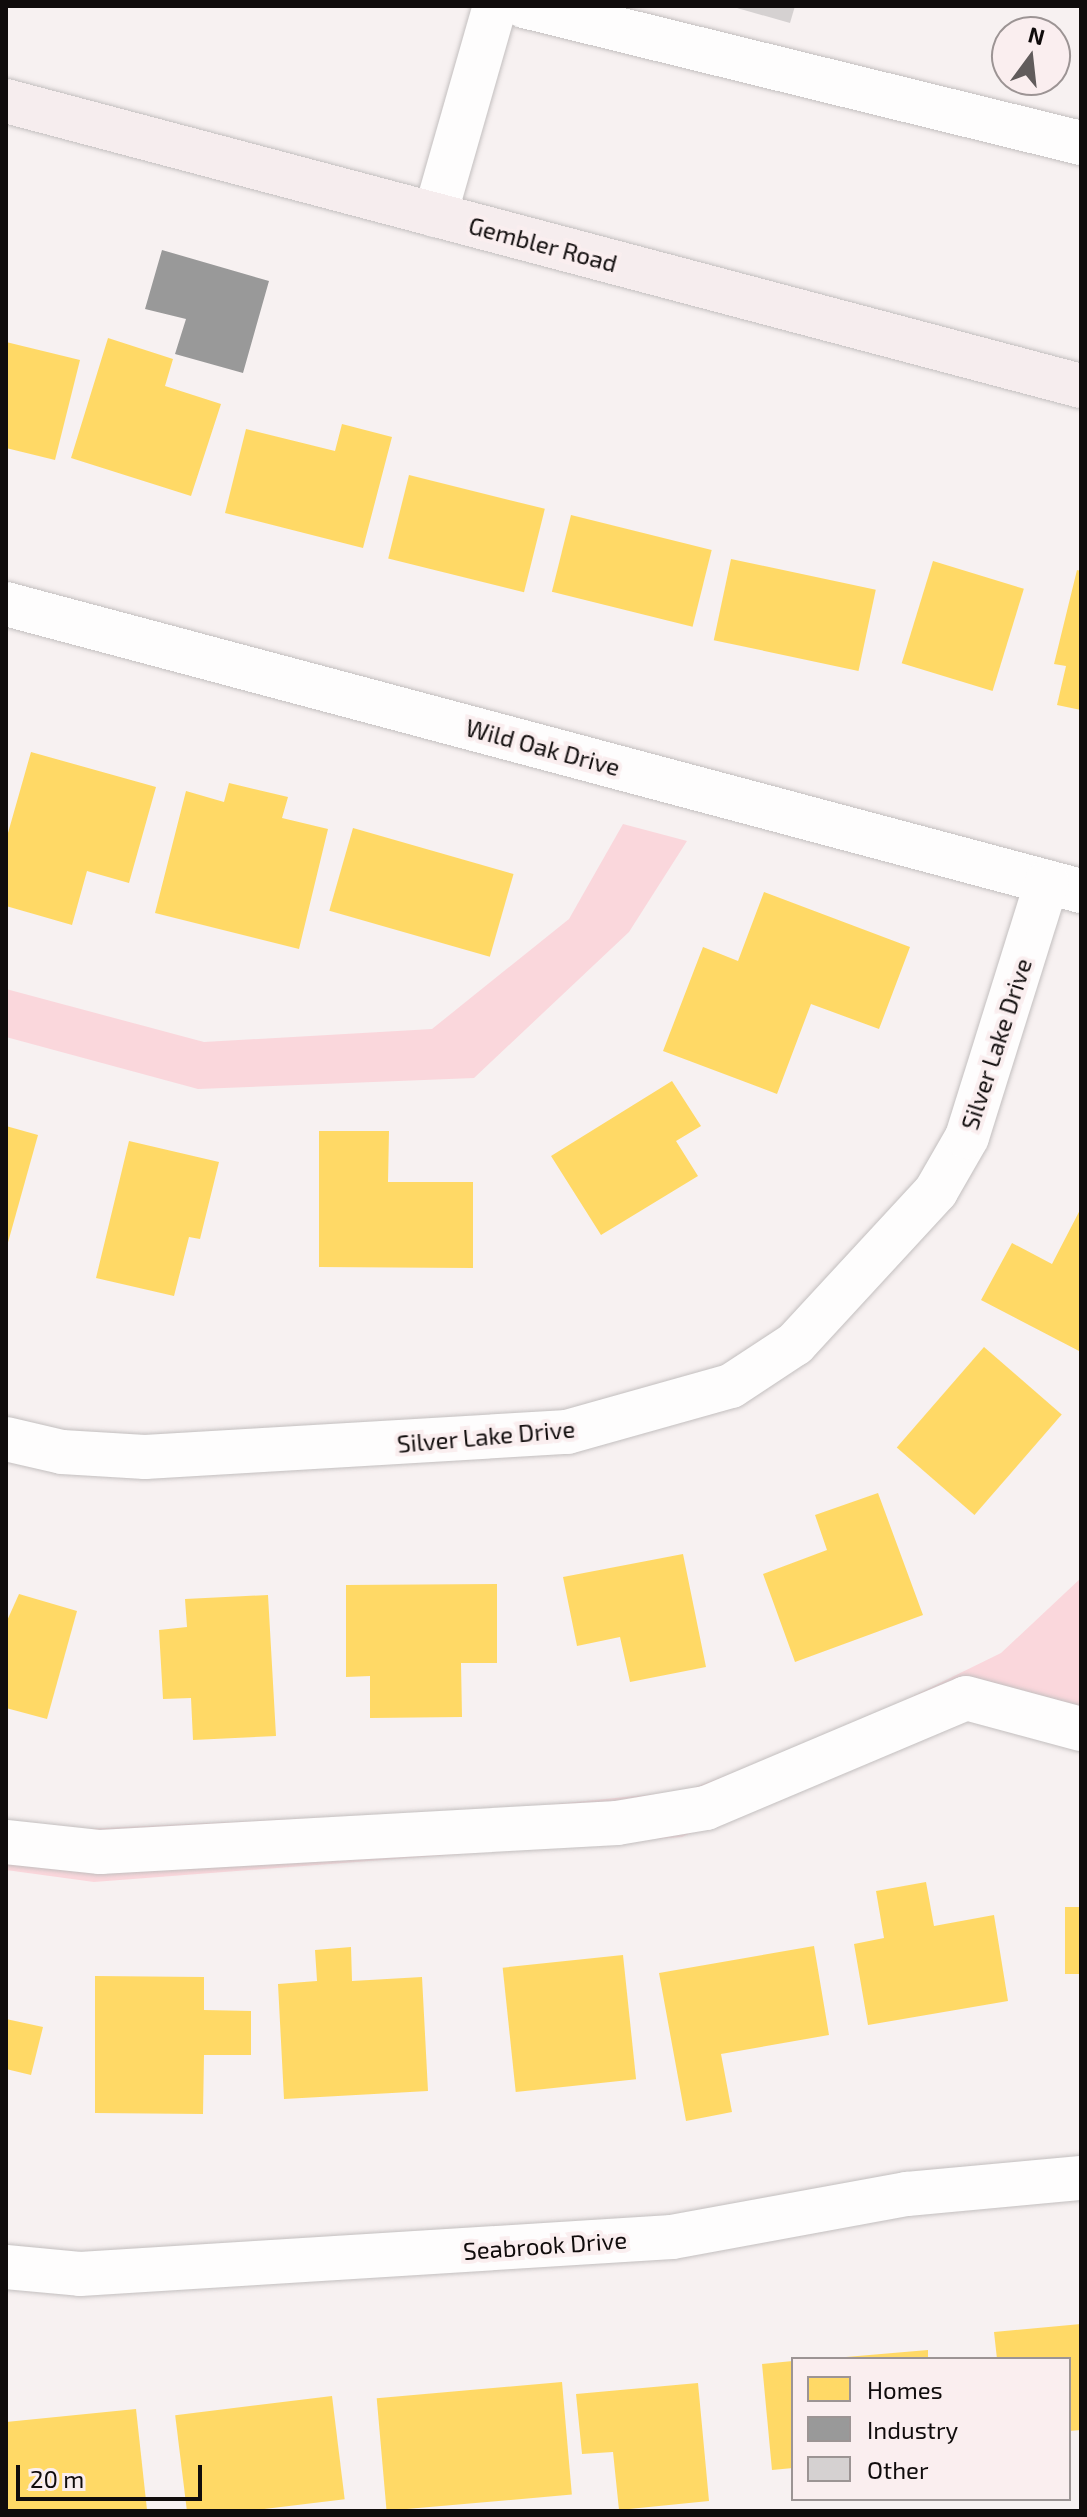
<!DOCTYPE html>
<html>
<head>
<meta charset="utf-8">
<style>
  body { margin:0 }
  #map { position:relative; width:1087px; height:2517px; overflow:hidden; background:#f7f1f1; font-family:"Exo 2",sans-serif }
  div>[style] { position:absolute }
  .green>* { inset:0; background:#fad7dc }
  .homes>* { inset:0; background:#ffd966; transform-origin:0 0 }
  .industry>* { inset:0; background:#999 }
  .building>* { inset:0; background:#d5d1d1 }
  .roads { filter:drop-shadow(0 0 2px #c3bfbf) drop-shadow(0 0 2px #c3bfbf) }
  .minor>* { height:44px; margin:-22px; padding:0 22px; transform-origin:22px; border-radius:22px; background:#fefdfd }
  .major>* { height:44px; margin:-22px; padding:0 22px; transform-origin:22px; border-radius:22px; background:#f6edee }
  span { translate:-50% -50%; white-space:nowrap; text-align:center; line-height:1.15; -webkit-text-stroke:8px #faeeef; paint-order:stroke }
  .street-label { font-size:24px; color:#100c0c }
  .frame { position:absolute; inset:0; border:8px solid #100c0c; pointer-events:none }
  .legend { position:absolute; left:791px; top:2357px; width:280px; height:144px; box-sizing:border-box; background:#faeeef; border:2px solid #9c9494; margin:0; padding:10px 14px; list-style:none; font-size:24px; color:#100c0c }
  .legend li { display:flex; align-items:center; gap:16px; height:40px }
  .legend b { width:40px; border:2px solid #9c9494 }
  .north { position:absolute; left:991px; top:16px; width:80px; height:80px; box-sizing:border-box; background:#faeeef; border:2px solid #9c9494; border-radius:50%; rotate:15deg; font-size:22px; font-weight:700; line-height:32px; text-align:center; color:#100c0c }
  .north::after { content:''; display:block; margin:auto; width:28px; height:36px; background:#615c5c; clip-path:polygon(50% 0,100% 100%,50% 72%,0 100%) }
  .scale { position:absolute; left:16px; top:2465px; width:186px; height:36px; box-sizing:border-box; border:4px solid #100c0c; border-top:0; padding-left:10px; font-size:24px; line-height:28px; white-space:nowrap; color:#100c0c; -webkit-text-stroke:6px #faeeef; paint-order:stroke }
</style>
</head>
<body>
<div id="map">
  <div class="green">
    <div style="clip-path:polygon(623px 824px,687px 841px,629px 932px,474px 1078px,198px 1089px,6px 1037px,6px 989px,204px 1042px,432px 1029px,569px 919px)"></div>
    <div style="clip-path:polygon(1081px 1578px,1081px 1748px,965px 1716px,682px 1837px,94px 1882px,6px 1870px,6px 1821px,85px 1829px,516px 1808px,685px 1791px,840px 1732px,1001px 1653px)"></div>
  </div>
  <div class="homes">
    <div style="clip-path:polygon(108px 338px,173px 359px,165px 386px,221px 404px,191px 496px,71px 458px)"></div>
    <div style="clip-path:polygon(6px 342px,80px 360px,55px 460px,6px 448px)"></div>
    <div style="clip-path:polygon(342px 424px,392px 437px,363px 548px,225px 513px,246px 429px,335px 451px)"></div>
    <div style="left:409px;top:475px;width:140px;height:86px;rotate:14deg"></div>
    <div style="left:571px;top:515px;width:145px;height:79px;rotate:14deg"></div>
    <div style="left:731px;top:559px;width:148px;height:83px;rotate:12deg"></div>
    <div style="left:933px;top:561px;width:95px;height:107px;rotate:17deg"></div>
    <div style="clip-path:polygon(1077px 570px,1081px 571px,1081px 710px,1057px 705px,1066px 666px,1054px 664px)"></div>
    <div style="clip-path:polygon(31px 752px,156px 787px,129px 883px,87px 871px,72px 925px,6px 906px,6px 840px)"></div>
    <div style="clip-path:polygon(229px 783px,288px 797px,282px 818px,328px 829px,299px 949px,155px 913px,186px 791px,224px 802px)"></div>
    <div style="left:353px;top:828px;width:167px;height:86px;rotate:16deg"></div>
    <div style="clip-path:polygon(764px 892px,910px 947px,879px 1029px,811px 1004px,777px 1094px,663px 1051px,703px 947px,738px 961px)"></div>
    <div style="clip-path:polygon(672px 1081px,701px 1126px,676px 1141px,698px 1176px,601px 1235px,551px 1156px)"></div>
    <div style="clip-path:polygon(6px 1126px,38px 1135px,7px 1246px,6px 1246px)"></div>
    <div style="clip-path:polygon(319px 1131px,389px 1131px,388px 1182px,473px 1182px,473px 1268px,319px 1267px)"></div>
    <div style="clip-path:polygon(129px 1141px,219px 1162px,200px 1239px,189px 1237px,174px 1296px,96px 1278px)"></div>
    <div style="clip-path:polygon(1081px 1208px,1081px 1352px,981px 1300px,1012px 1243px,1052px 1264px)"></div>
    <div style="left:984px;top:1347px;width:103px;height:133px;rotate:41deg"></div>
    <div style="clip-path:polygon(878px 1493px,923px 1615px,795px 1662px,763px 1574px,827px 1550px,815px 1515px)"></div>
    <div style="clip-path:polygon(683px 1554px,706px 1667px,630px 1682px,620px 1637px,577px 1646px,563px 1577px)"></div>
    <div style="clip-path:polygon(497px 1584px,497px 1663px,461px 1663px,462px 1717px,370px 1718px,370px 1676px,346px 1677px,346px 1585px)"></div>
    <div style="clip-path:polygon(19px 1594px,77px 1611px,47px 1719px,6px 1708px,6px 1623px)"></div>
    <div style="clip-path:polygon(268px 1595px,276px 1736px,193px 1740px,191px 1698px,163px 1699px,159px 1630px,187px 1627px,185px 1599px)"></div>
    <div style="clip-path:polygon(926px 1882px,934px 1926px,994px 1915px,1008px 2001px,868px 2025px,854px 1944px,884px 1938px,876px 1891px)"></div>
    <div style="left:1081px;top:1907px;width:67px;height:16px;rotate:90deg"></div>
    <div style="clip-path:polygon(814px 1946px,829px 2035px,721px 2054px,732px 2112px,686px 2121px,659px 1973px)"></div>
    <div style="clip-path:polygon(351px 1947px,352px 1981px,422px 1977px,428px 2091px,284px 2099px,278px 1984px,317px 1981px,315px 1950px)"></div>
    <div style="left:623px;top:1955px;width:125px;height:121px;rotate:84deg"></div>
    <div style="clip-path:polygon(95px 1976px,204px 1977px,204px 2010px,251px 2011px,251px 2055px,204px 2055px,203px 2114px,95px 2113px)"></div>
    <div style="clip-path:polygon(6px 2019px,43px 2027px,31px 2075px,6px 2069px)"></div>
    <div style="clip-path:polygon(1081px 2324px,1081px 2430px,1069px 2431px,1069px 2359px,997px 2359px,994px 2332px)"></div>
    <div style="clip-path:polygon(928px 2350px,928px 2359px,846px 2359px,846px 2357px)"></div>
    <div style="clip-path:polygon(793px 2361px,793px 2468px,772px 2470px,762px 2364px)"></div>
    <div style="left:562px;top:2382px;width:113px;height:186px;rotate:85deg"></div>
    <div style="clip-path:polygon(698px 2383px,709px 2501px,619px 2510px,613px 2452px,582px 2454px,576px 2394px)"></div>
    <div style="left:332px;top:2396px;width:104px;height:158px;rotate:83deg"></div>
    <div style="clip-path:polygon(136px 2409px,147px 2510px,6px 2511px,6px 2422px)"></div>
  </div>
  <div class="industry">
    <div style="clip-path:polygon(162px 250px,269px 281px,243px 373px,175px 354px,186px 319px,145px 309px)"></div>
  </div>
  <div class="building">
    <div style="clip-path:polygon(730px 6px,795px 6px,790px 23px)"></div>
  </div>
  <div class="roads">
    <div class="minor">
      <div style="left:524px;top:6px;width:574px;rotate:13.82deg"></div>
      <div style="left:435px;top:215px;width:217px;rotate:-74deg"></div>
      <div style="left:6px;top:604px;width:1113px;rotate:14.95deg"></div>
      <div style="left:6px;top:1439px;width:57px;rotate:13.1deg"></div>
      <div style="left:62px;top:1452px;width:83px;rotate:3.4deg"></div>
      <div style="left:145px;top:1457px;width:423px;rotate:-3.4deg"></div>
      <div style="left:567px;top:1432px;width:170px;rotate:-15.7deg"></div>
      <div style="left:731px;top:1386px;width:77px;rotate:-33.3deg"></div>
      <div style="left:795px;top:1344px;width:208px;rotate:-47.3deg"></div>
      <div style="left:936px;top:1191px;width:62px;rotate:-60.1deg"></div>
      <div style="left:967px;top:1137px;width:267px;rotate:-72.6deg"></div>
      <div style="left:6px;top:1842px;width:95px;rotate:6.1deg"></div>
      <div style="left:100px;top:1852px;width:518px;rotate:-3.21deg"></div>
      <div style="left:617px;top:1823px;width:90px;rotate:-9.6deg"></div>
      <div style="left:706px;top:1808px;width:282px;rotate:-22.9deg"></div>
      <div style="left:966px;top:1698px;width:119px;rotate:15.1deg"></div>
      <div style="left:6px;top:2267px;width:74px;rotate:5.4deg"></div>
      <div style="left:80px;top:2274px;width:593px;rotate:-3.58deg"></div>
      <div style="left:672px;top:2237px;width:239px;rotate:-10.4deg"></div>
      <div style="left:907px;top:2194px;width:175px;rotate:-5.3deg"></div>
    </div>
    <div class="major">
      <div style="left:6px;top:101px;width:1112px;rotate:14.85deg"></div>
    </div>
  </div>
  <div class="street-label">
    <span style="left:543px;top:244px;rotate:15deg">Gembler Road</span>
    <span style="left:543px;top:747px;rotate:15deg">Wild Oak Drive</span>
    <span style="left:996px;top:1044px;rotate:-72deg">Silver Lake Drive</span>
    <span style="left:486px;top:1436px;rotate:-5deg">Silver Lake Drive</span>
    <span style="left:545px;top:2245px;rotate:-4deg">Seabrook Drive</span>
  </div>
  <div class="frame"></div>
  <ul class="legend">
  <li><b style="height:22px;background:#ffd966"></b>Homes</li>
  <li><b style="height:22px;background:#999"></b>Industry</li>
  <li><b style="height:22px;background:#d5d1d1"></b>Other</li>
  </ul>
  <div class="north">N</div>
  <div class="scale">20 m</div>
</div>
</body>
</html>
